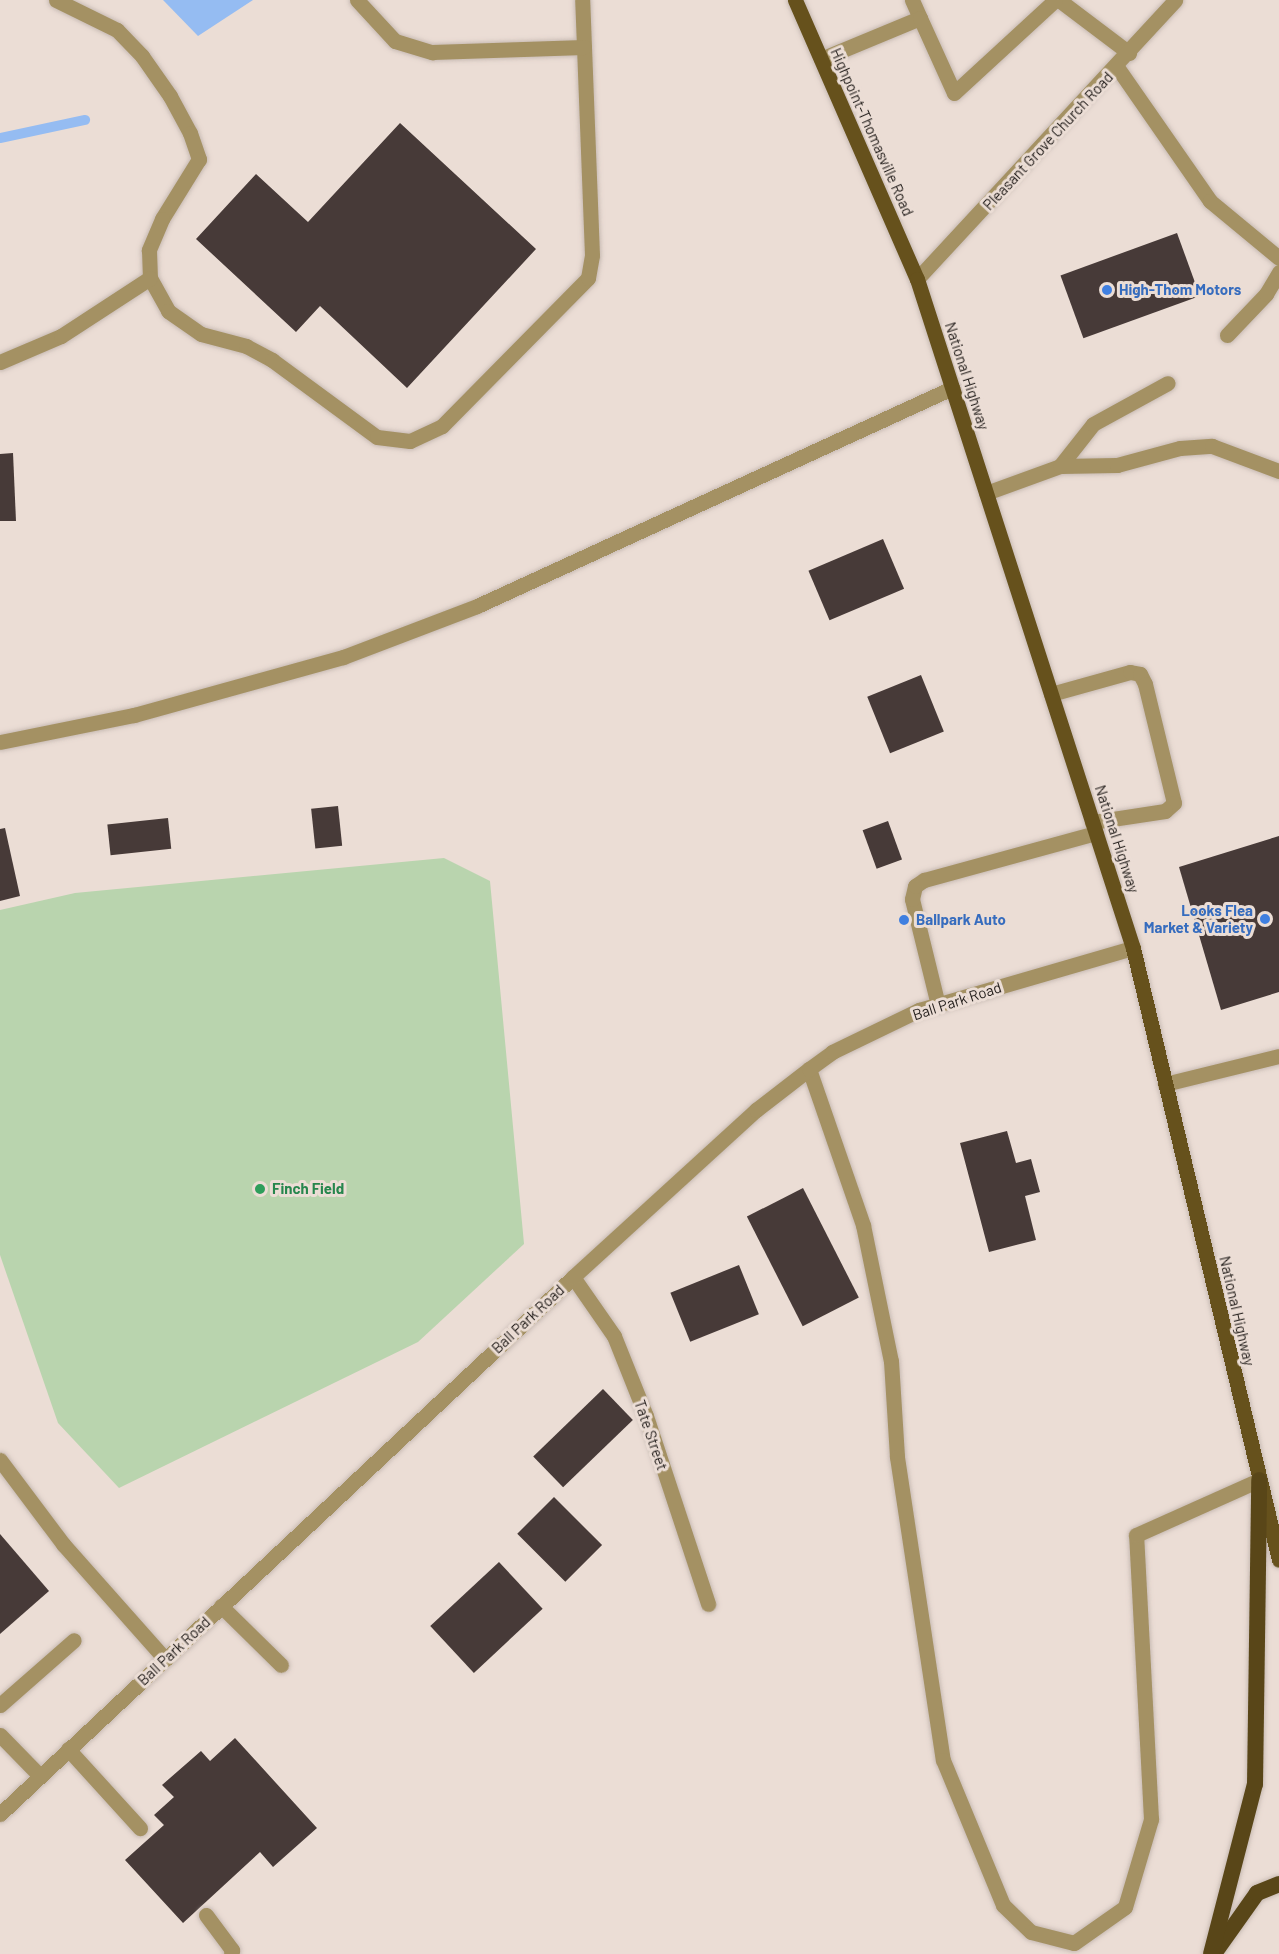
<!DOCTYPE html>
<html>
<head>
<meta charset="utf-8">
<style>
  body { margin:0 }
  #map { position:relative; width:1279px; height:1954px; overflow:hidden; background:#ebddd5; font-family:Barlow,sans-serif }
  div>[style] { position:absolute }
  .green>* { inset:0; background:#b9d4ae }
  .water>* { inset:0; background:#95bcf2 }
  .stream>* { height:10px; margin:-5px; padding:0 5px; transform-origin:5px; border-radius:5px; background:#95bcf2 }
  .building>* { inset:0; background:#473a38; transform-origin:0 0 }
  .roads { filter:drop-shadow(0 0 2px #c8bbb4) drop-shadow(0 0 2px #c8bbb4) }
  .service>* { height:15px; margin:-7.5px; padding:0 7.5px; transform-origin:7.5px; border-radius:7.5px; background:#a49163 }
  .minor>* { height:15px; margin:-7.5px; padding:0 7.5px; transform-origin:7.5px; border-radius:7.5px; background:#a49163 }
  .tertiary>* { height:15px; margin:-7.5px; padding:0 7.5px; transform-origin:7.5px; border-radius:7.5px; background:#a49163 }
  .primary>* { height:15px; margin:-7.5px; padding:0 7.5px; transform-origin:7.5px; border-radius:7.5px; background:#66511c }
  .trunk>* { height:16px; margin:-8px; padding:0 8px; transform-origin:8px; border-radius:8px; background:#594618 }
  .dots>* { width:16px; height:16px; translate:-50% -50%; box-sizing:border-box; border:3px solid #ebddd5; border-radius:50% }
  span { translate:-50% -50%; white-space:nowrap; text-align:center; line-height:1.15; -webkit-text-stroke:6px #ebddd5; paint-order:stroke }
  .street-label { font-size:15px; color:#26211e }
  .shop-label { font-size:15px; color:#366cbe; font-weight:700 }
  .left { translate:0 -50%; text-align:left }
  .right { translate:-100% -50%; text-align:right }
  .leisure-label { font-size:15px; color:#27864d; font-weight:700 }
</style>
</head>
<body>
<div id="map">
  <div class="green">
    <div style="clip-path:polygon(444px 858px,490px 881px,524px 1244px,418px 1342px,119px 1488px,58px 1423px,0 1255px,0 910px,75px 893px)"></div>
  </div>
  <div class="water">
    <div style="clip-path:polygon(163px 0,253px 0,198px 36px)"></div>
  </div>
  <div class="stream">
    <div style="left:0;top:138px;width:87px;rotate:-12deg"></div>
  </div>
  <div class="building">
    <div style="clip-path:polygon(400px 123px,536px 249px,407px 388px,320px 306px,296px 332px,196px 239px,256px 174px,308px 222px)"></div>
    <div style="left:1177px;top:233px;width:67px;height:124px;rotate:70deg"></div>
    <div style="clip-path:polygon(13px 453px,16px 521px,0 521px,0 454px)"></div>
    <div style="left:883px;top:539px;width:54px;height:81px;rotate:67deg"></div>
    <div style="left:921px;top:675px;width:61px;height:58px;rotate:68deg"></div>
    <div style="left:338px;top:806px;width:40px;height:27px;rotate:84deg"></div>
    <div style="left:168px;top:818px;width:31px;height:61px;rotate:84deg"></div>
    <div style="left:888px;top:821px;width:41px;height:27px;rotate:70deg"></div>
    <div style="clip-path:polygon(5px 828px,20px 896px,0 901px,0 829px)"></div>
    <div style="clip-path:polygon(1279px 836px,1279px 992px,1221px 1010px,1179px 867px)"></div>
    <div style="clip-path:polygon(1007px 1131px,1016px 1163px,1031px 1159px,1040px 1192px,1025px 1196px,1036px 1240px,989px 1252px,960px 1143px)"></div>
    <div style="left:803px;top:1188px;width:123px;height:63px;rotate:63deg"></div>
    <div style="left:739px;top:1265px;width:53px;height:74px;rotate:68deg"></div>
    <div style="left:603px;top:1389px;width:43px;height:97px;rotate:46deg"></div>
    <div style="left:554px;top:1497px;width:68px;height:52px;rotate:45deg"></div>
    <div style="clip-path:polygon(0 1534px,49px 1591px,0 1634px)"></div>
    <div style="left:499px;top:1562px;width:64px;height:94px;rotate:47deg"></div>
    <div style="clip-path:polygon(235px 1738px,317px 1828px,273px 1867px,260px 1852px,183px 1923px,125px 1860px,164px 1825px,154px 1815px,174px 1797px,162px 1785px,201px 1751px,210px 1761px)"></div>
  </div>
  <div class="roads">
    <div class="service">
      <div style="left:56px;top:0;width:68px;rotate:26.2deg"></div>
      <div style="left:117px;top:30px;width:36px;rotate:46deg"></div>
      <div style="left:142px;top:56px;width:49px;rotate:55deg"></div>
      <div style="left:170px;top:96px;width:42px;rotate:61.6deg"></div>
      <div style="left:190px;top:133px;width:28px;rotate:71deg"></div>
      <div style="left:199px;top:159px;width:70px;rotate:121.7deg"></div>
      <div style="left:162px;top:219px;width:34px;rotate:113deg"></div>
      <div style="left:149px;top:250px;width:28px;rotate:88deg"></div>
      <div style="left:150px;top:278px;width:38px;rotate:61deg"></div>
      <div style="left:168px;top:311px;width:40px;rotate:34.9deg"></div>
      <div style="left:201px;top:334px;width:47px;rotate:14.9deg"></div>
      <div style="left:246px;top:346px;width:30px;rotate:28deg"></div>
      <div style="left:272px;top:360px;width:130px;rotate:36.3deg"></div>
      <div style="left:377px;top:437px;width:33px;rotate:7deg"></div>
      <div style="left:410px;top:441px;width:35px;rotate:-25deg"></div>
      <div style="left:442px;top:426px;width:208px;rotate:-45.4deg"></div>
      <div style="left:588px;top:278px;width:23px;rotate:-80deg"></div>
      <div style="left:592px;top:255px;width:255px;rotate:-92.2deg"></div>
      <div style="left:357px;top:0;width:56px;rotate:47.2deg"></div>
      <div style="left:395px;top:41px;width:39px;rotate:17deg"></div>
      <div style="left:432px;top:52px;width:152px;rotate:-1.9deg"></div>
      <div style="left:912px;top:0;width:20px;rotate:66deg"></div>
      <div style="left:1059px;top:0;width:88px;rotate:37.1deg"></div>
      <div style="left:821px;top:59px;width:107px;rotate:-22.5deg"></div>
      <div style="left:920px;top:18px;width:82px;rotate:65.6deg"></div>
      <div style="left:954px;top:93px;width:137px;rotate:-42.6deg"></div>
      <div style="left:1117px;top:67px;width:163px;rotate:55.2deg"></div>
      <div style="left:1210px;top:201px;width:89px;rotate:39.6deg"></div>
      <div style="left:1227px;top:335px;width:57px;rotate:-46.4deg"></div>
      <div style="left:1266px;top:294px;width:26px;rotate:-59deg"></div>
      <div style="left:0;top:362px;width:66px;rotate:-23.1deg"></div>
      <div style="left:61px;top:336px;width:106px;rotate:-33.1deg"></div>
      <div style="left:1060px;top:466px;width:53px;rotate:-51.8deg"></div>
      <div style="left:1093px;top:424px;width:85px;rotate:-28.7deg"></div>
      <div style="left:986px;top:493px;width:79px;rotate:-20deg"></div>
      <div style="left:1060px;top:466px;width:57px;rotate:-1deg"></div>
      <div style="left:1117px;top:465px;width:65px;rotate:-15.1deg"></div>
      <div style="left:1180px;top:448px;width:32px;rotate:-4deg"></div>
      <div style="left:1212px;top:446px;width:72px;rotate:20.5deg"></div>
      <div style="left:1051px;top:694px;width:82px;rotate:-15.6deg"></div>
      <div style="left:1130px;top:672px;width:10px;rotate:11deg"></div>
      <div style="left:1140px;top:674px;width:11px;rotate:63deg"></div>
      <div style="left:1145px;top:684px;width:122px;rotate:76.3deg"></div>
      <div style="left:1174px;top:803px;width:12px;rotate:138deg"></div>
      <div style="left:1165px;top:811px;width:74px;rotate:171.4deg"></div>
      <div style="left:0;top:742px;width:137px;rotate:-11.4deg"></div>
      <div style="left:134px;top:715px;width:217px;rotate:-15.5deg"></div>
      <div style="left:343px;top:657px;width:143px;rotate:-20.8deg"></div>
      <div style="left:477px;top:606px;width:523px;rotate:-24.65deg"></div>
      <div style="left:938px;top:1005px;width:109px;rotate:-103.8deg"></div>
      <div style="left:912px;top:899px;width:13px;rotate:-77deg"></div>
      <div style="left:915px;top:886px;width:11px;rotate:-34deg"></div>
      <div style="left:924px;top:880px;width:178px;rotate:-15.3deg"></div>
      <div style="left:809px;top:1069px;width:165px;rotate:70.9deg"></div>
      <div style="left:863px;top:1225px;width:139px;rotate:78.4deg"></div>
      <div style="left:891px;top:1361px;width:96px;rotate:86.4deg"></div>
      <div style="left:897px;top:1457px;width:306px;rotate:81.4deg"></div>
      <div style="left:943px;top:1760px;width:157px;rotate:67.5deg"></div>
      <div style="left:1003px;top:1905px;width:39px;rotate:44deg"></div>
      <div style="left:1031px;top:1932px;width:44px;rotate:14.3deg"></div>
      <div style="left:1074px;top:1943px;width:62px;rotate:-35.2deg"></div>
      <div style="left:1125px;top:1907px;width:92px;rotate:-73.5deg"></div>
      <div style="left:1151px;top:1819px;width:284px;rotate:-93deg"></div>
      <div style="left:1136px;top:1535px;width:135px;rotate:-24.1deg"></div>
      <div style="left:1165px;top:1084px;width:117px;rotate:-13.8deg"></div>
      <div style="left:0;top:1460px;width:105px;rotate:53.1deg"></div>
      <div style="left:63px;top:1544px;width:154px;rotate:48.4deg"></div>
      <div style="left:221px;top:1606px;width:84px;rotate:44.5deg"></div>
      <div style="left:0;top:1705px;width:98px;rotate:-41.3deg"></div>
      <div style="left:0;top:1735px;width:57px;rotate:45.7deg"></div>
      <div style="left:68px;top:1749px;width:107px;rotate:47.7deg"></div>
      <div style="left:206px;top:1915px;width:44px;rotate:53.4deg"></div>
      <div style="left:232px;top:1950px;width:4px;rotate:104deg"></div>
    </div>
    <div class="minor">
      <div style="left:573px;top:1277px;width:72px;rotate:55.2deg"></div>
      <div style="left:614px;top:1336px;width:86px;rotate:68.2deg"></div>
      <div style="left:646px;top:1416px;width:198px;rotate:71.7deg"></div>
    </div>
    <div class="tertiary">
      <div style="left:917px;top:279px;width:380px;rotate:-47.2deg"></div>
      <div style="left:0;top:1814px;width:785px;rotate:-43.14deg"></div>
      <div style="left:573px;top:1277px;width:248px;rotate:-42.4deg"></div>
      <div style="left:756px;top:1110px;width:67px;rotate:-37.7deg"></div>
      <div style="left:809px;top:1069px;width:29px;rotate:-36deg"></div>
      <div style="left:832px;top:1052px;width:97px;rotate:-25.8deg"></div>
      <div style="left:919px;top:1010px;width:223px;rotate:-16.2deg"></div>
    </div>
    <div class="primary">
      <div style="left:795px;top:0;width:305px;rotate:66.4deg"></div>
      <div style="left:917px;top:279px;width:703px;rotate:72.11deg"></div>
      <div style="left:1133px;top:948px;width:629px;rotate:76.58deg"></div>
    </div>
    <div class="trunk">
      <div style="left:1216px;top:1951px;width:71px;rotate:-54.7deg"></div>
      <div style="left:1257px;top:1893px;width:24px;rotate:-22deg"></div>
      <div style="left:1211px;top:1954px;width:176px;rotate:-75.5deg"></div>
      <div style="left:1255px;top:1784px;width:304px;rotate:-89.2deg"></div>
    </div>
  </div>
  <div class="dots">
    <div style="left:1107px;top:290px;background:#3f7fe0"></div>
    <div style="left:1265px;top:919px;background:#3f7fe0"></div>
    <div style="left:904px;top:920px;background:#3f7fe0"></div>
    <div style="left:260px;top:1189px;background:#2e9e5b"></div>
  </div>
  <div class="street-label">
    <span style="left:872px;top:132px;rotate:66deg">Highpoint-Thomasville Road</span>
    <span style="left:1048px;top:141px;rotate:-47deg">Pleasant Grove Church Road</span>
    <span style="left:967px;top:376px;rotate:72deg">National Highway</span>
    <span style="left:1117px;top:839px;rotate:72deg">National Highway</span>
    <span style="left:957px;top:1001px;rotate:-18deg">Ball Park Road</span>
    <span style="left:1237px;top:1311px;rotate:77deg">National Highway</span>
    <span style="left:528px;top:1319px;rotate:-43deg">Ball Park Road</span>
    <span style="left:651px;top:1435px;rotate:71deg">Tate Street</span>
    <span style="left:174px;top:1651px;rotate:-43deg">Ball Park Road</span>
  </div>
  <div class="shop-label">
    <span class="left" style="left:1119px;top:290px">High-Thom Motors</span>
    <span class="right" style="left:1253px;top:919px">Looks Flea<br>Market &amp; Variety</span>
    <span class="left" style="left:916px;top:920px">Ballpark Auto</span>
  </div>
  <div class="leisure-label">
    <span class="left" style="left:272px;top:1189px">Finch Field</span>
  </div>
</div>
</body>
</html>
